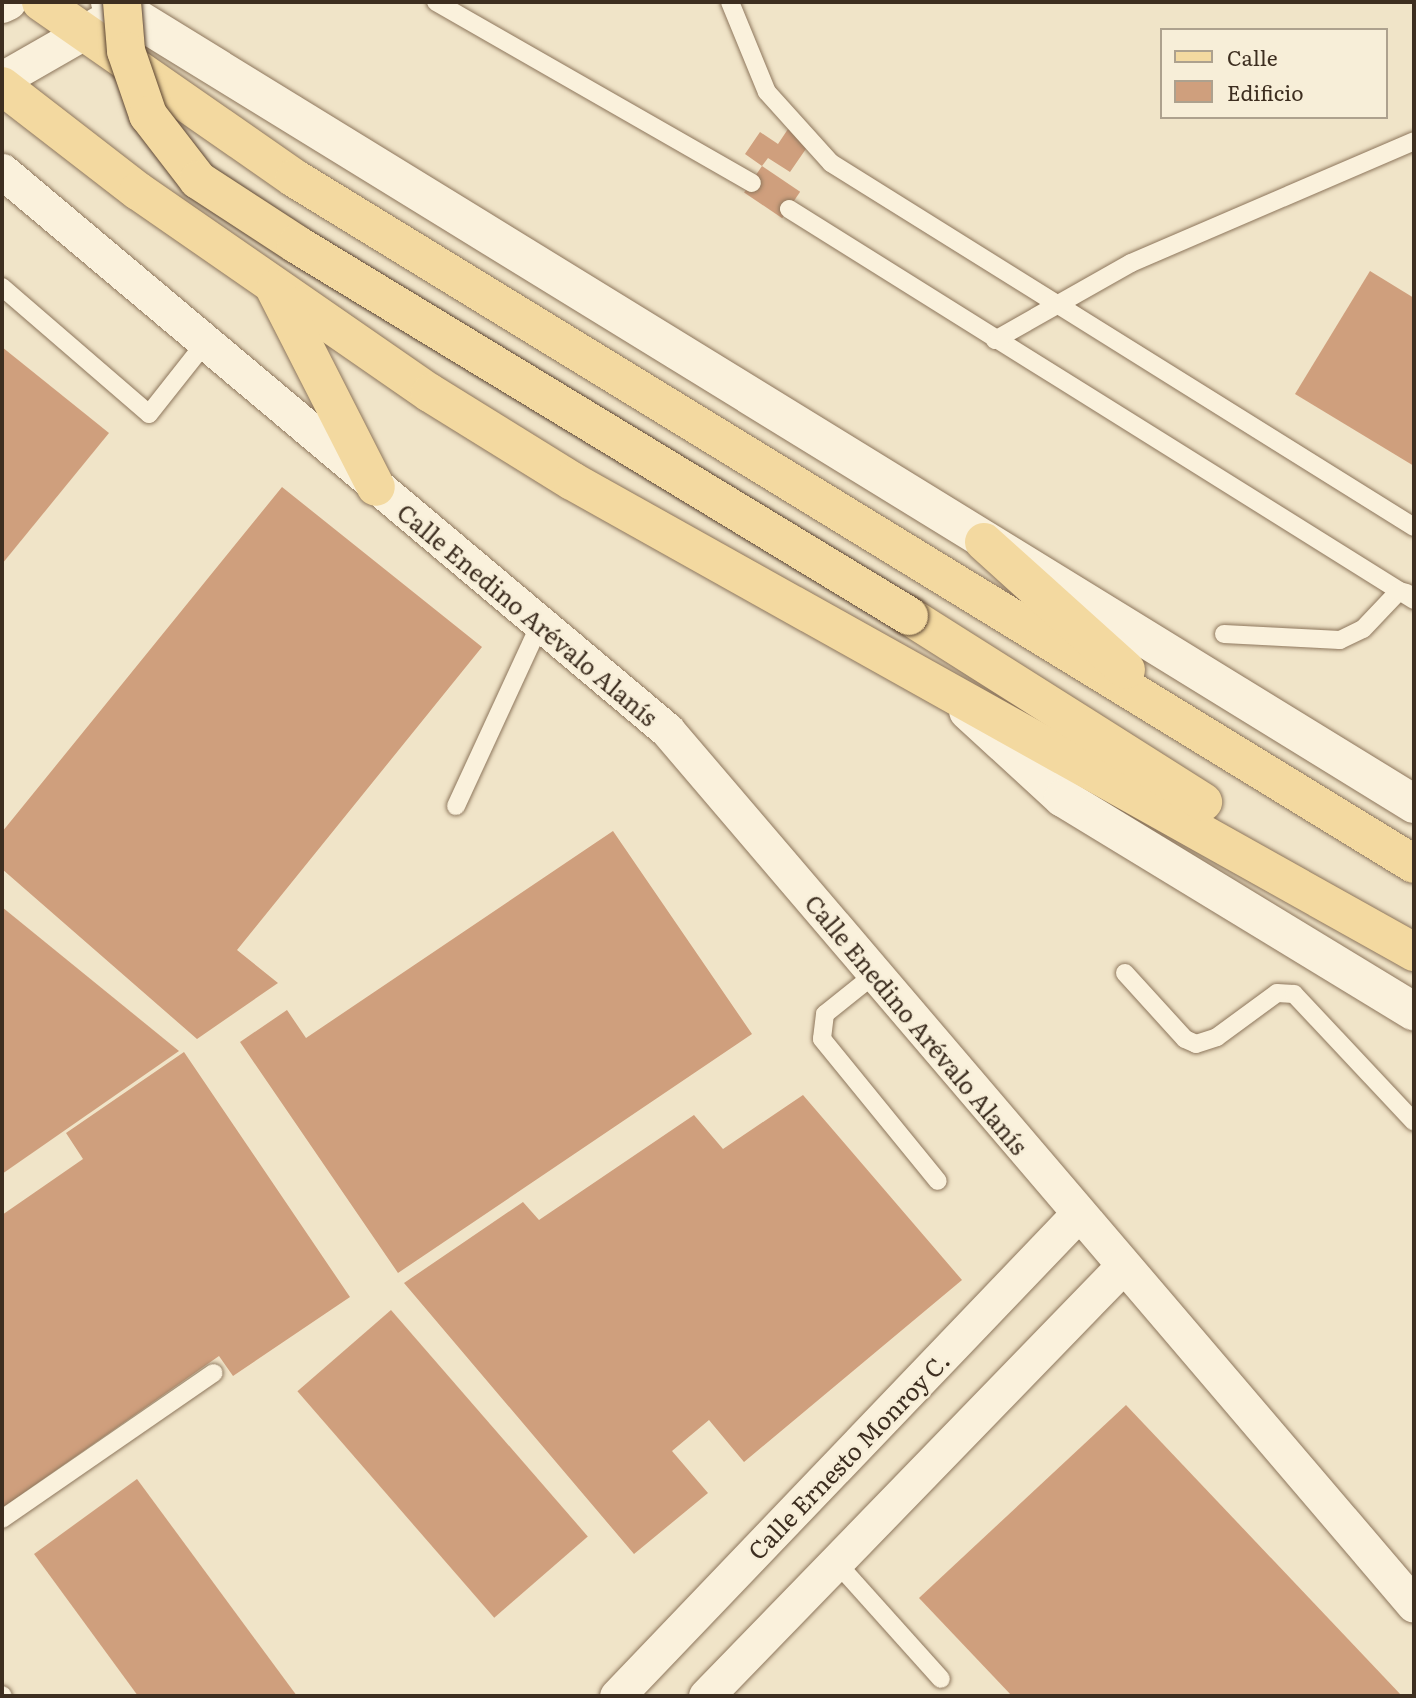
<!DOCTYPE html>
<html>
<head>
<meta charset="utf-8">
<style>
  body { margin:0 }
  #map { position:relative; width:1416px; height:1698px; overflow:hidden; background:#f0e4c8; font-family:Literata,serif }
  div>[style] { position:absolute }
  .building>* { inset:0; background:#cf9f7d; transform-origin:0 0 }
  .roads { filter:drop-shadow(0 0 2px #8d765c) drop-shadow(0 0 2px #8d765c) }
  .lane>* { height:18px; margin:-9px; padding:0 9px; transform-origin:9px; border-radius:9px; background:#faf1dc }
  .street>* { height:35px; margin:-17.5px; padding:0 17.5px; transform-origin:17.5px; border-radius:17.5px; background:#faf1dc }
  .secondary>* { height:38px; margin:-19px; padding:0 19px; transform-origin:19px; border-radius:19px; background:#faf1dc }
  .primary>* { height:38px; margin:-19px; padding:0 19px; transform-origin:19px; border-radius:19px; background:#f3d9a0 }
  .bridges { filter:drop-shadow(0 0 2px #5b4430) drop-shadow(0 0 2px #5b4430) }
  .primary-bridge>* { height:38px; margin:-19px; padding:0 19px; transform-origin:19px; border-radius:19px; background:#f3d9a0 }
  span { translate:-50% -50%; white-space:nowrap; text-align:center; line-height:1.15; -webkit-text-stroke:5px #f7eed8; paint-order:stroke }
  .street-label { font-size:24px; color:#3d2e20 }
  .frame { position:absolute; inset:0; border:4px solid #3d2e20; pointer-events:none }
  .legend { position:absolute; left:1160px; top:28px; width:228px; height:91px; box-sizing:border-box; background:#f7eed8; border:2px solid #ada18e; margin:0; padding:9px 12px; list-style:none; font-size:21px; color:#3d2e20 }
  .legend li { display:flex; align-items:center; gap:14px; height:35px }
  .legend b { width:35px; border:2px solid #ada18e }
</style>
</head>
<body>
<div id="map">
  <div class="building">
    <div style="clip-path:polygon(788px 129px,810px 143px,790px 172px,768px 158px,762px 166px,745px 154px,760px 132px,778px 144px)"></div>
    <div style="left:762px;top:166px;width:46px;height:32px;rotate:34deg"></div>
    <div style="clip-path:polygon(1370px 271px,1414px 298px,1414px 466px,1295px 394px)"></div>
    <div style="clip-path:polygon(2px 347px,109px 433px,2px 564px)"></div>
    <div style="clip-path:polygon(282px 487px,482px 647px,237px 950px,278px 983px,197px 1039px,2px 869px,2px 832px)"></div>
    <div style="clip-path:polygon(613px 831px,752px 1034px,398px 1273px,240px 1042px,287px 1010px,306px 1038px)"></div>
    <div style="clip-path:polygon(2px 907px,179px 1051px,2px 1174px)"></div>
    <div style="clip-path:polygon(184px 1052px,350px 1297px,233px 1376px,219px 1356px,2px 1508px,2px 1215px,83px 1159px,66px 1133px)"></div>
    <div style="clip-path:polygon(803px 1095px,962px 1280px,744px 1462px,709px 1420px,672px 1451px,708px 1493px,634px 1554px,404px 1283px,523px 1202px,539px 1220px,694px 1115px,723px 1149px)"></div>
    <div style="left:391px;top:1310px;width:300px;height:124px;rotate:49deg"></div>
    <div style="clip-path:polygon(1126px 1405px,1402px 1696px,1012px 1696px,919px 1598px)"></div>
    <div style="clip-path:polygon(137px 1479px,297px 1696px,138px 1696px,34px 1554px)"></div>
  </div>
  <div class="roads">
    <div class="lane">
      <div style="left:436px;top:2px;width:364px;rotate:29.8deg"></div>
      <div style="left:730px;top:2px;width:97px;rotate:67.7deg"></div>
      <div style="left:767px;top:92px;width:96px;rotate:48deg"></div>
      <div style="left:831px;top:163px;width:687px;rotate:31.98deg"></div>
      <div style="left:789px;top:209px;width:737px;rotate:32.03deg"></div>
      <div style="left:2px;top:287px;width:194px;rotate:40.8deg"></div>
      <div style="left:149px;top:414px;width:90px;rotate:-51.7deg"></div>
      <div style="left:995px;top:340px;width:156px;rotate:-29.5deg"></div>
      <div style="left:1131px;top:263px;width:308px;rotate:-23.3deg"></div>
      <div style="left:1224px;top:634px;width:116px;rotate:3deg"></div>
      <div style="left:1340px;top:640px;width:25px;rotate:-26deg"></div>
      <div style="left:1363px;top:629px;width:52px;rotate:-46.5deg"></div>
      <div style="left:1399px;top:591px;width:8px;rotate:14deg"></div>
      <div style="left:456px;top:806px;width:200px;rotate:-65.2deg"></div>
      <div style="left:1125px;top:973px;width:89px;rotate:47.7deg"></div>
      <div style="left:1185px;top:1039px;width:12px;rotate:24deg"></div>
      <div style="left:1196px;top:1044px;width:22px;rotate:-18deg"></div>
      <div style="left:1217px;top:1037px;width:74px;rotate:-36.3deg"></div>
      <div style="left:1277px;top:993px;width:17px;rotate:3deg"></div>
      <div style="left:1294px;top:994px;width:175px;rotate:46.8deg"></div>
      <div style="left:875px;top:974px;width:64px;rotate:141.3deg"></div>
      <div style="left:825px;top:1014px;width:25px;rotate:97deg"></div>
      <div style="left:822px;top:1039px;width:183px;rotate:50.8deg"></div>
      <div style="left:2px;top:1519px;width:257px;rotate:-34.6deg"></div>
      <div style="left:836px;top:1562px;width:157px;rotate:48.1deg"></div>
      <div style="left:2px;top:1695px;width:1px;rotate:45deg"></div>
    </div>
    <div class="street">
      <div style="left:2px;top:5px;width:7px;rotate:-27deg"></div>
      <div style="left:2px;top:79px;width:119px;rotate:-29.8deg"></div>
      <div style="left:2px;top:171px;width:869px;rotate:40.05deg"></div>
      <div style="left:667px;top:730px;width:1150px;rotate:49.51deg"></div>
      <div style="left:617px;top:1696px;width:668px;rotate:-46.27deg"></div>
      <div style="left:706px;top:1696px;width:599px;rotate:-45.88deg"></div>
    </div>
    <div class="secondary">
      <div style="left:110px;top:2px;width:1531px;rotate:31.59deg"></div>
      <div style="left:968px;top:711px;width:129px;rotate:42.5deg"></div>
      <div style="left:1063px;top:798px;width:411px;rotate:31.3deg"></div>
    </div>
    <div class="primary">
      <div style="left:41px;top:2px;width:308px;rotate:34.8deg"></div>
      <div style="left:294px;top:178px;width:1313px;rotate:31.49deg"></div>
      <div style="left:2px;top:86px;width:172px;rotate:37.7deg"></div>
      <div style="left:138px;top:191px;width:355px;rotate:34.7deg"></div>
      <div style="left:430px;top:393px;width:167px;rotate:31.8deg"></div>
      <div style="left:572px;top:481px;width:965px;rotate:29.22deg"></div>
      <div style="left:275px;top:289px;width:222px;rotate:63deg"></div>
      <div style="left:984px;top:542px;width:191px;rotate:42deg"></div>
      <div style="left:909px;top:616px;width:348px;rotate:32.3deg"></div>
    </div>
  </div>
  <div class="bridges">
    <div class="primary-bridge">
      <div style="left:122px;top:2px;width:49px;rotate:85.3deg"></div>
      <div style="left:126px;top:51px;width:68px;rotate:71deg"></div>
      <div style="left:148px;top:115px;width:82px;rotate:52.4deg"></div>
      <div style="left:198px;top:180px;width:117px;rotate:33.1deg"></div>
      <div style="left:296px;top:244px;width:717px;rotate:31.25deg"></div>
    </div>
  </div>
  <div class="street-label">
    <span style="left:528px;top:614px;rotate:40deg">Calle Enedino Arévalo Alanís</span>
    <span style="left:917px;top:1024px;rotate:50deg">Calle Enedino Arévalo Alanís</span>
    <span style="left:848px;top:1455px;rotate:-46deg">Calle Ernesto Monroy C.</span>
  </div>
  <div class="frame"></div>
  <ul class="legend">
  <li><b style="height:9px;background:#f3d9a0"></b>Calle</li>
  <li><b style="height:19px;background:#cf9f7d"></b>Edificio</li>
  </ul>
</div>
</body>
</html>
